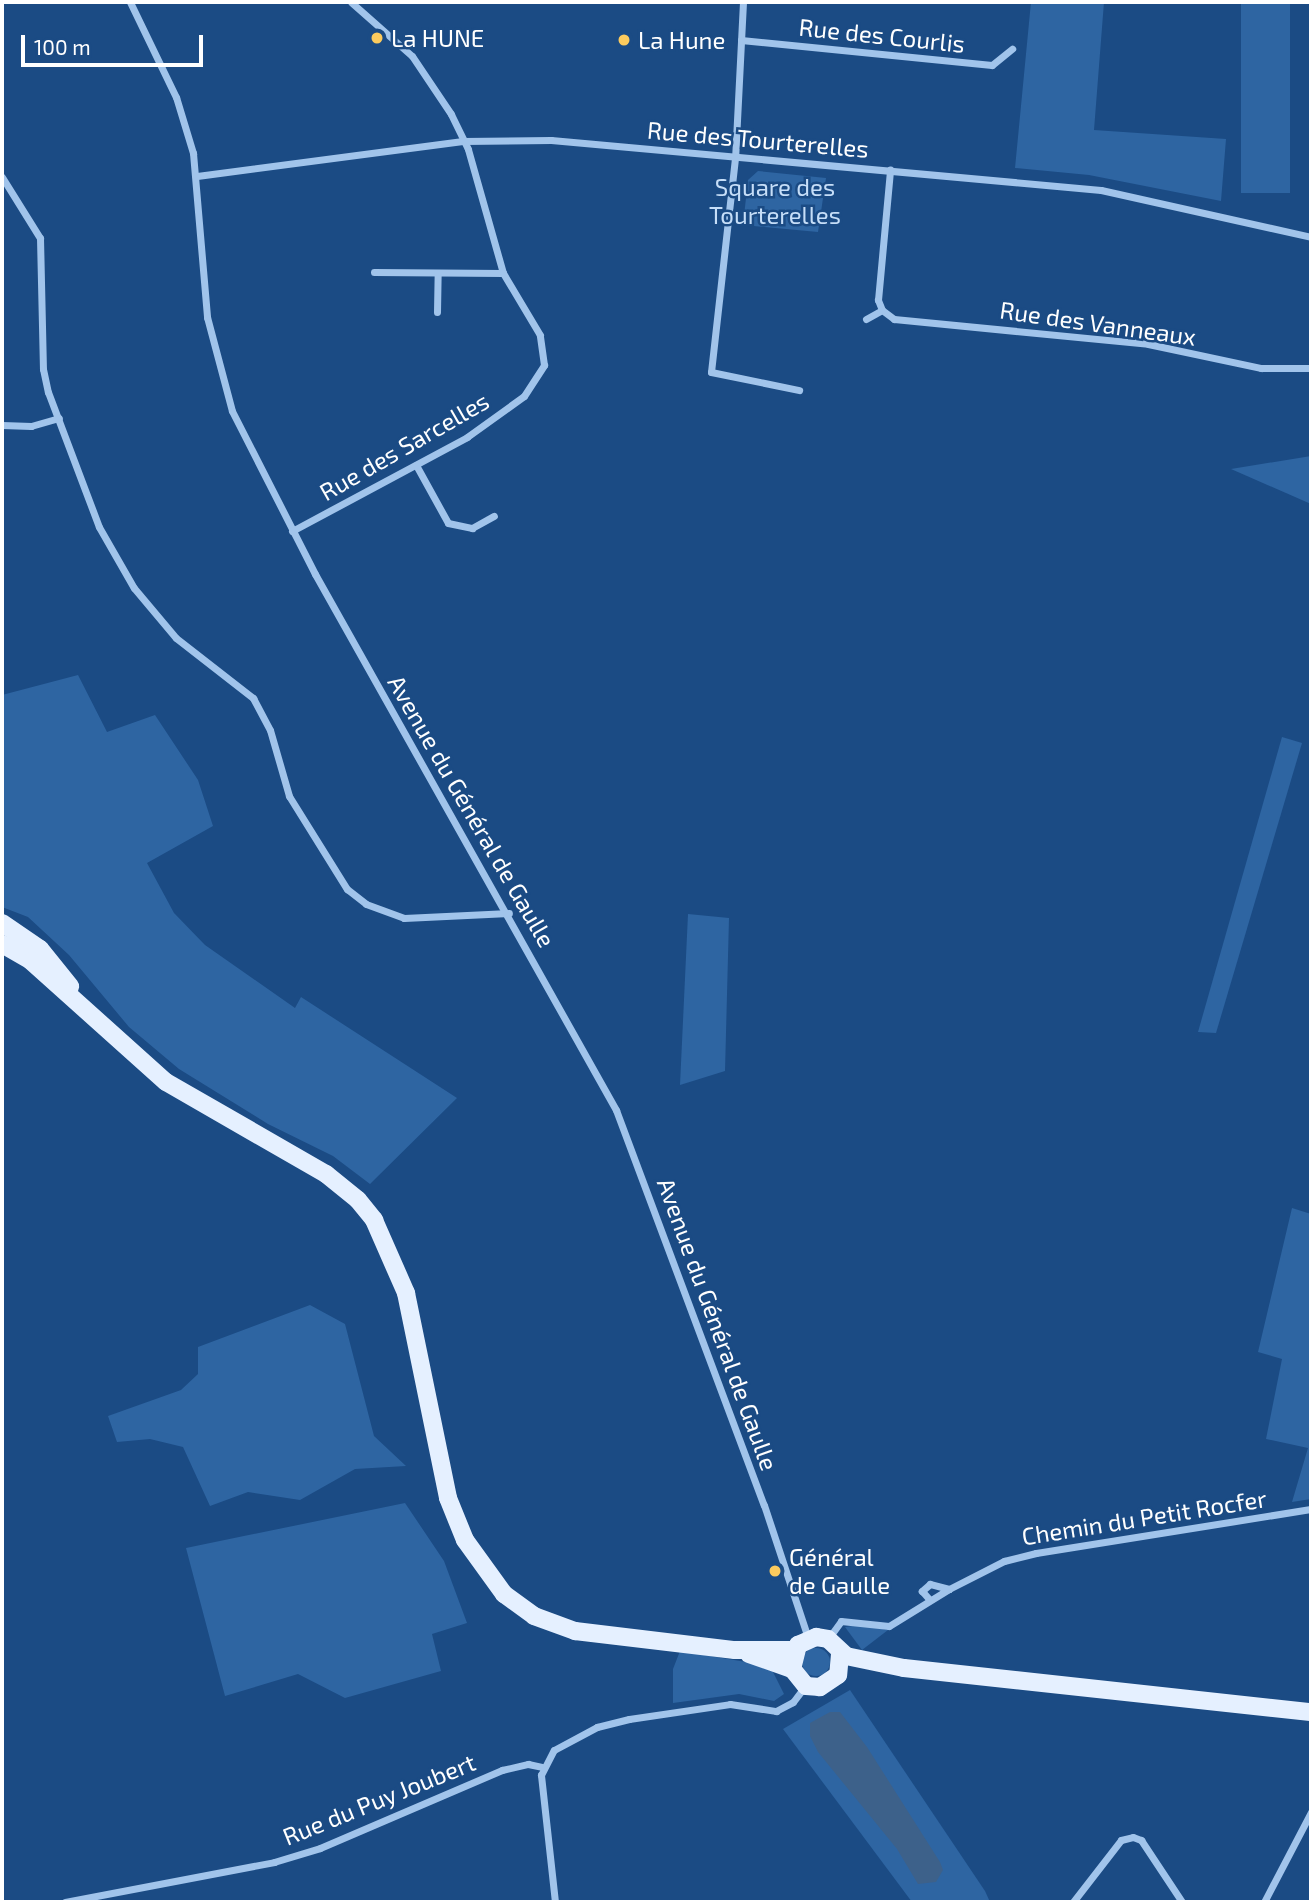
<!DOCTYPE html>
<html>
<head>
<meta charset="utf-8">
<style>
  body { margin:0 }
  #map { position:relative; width:1313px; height:1904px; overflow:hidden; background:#1b4b84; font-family:"Exo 2",sans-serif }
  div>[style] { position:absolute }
  .green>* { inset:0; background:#2e65a2; transform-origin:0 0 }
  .round { border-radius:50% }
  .water>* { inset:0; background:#3d618a }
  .street>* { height:7px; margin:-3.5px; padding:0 3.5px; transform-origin:3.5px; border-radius:3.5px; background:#a1c4eb }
  .primary>* { height:18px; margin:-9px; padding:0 9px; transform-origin:9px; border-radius:9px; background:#e5f0ff }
  .dots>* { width:19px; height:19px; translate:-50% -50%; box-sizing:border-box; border:4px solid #1b4b84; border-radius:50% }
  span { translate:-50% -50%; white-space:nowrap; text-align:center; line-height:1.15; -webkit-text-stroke:5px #1b4b84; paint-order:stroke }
  .street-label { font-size:24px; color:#fff }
  .poi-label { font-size:24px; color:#fff }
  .left { translate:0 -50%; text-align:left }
  .park-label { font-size:24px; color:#c6def8 }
  .frame { position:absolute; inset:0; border:4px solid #fff; pointer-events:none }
  .scale { position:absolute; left:21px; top:35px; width:182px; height:32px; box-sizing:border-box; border:4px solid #fff; border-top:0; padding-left:9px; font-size:21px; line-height:24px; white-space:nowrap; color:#fff; -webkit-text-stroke:5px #1b4b84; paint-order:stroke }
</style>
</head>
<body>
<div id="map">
  <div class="green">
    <div style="clip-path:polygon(1031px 2px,1104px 2px,1094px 130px,1226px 139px,1221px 201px,1089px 175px,1015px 168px)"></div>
    <div style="left:1241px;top:2px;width:49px;height:191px"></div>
    <div style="clip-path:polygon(758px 171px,826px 178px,818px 232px,743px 225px,748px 180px)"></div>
    <div style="clip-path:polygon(1311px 456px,1311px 504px,1231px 469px)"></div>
    <div style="clip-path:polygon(78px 675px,107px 732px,155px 715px,198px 780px,213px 826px,147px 863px,174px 913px,205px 945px,295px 1008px,301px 997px,457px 1098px,370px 1184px,333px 1156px,268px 1124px,179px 1069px,129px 1027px,69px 955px,28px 917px,2px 907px,2px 695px)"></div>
    <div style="clip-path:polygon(1282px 737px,1302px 743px,1216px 1033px,1198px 1032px)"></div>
    <div style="clip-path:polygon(688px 914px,729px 918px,725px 1071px,680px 1085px)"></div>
    <div style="clip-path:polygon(1292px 1208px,1311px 1214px,1311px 1499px,1292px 1502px,1308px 1448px,1266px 1439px,1282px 1359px,1258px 1352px)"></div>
    <div style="clip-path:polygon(310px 1305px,345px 1324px,374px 1436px,406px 1466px,355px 1469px,300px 1500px,248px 1492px,210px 1506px,183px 1447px,150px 1439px,117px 1442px,108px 1416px,181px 1390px,198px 1374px,198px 1347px)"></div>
    <div style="clip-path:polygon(405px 1503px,444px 1561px,467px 1623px,432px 1634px,441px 1671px,345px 1698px,298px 1674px,225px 1696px,186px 1548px)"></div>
    <div style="clip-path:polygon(859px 1625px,888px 1630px,862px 1650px,845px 1627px)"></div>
    <div class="round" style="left:802px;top:1648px;width:28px;height:28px"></div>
    <div style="clip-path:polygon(680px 1651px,770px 1666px,784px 1694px,774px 1701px,739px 1694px,673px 1703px,673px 1669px)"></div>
    <div style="clip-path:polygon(850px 1690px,985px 1891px,990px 1902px,912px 1902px,783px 1729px)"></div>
  </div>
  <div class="water">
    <div style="clip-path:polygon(830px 1712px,840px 1712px,867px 1747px,940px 1862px,943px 1870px,936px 1882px,918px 1884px,897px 1849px,818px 1752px,810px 1736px,810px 1723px)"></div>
  </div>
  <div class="street">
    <div style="left:130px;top:2px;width:106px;rotate:64.2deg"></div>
    <div style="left:176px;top:97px;width:59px;rotate:73.1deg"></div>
    <div style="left:193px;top:153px;width:165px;rotate:85.1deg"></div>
    <div style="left:207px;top:317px;width:97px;rotate:75.1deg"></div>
    <div style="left:232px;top:411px;width:183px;rotate:63deg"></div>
    <div style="left:315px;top:574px;width:615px;rotate:60.68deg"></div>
    <div style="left:616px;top:1110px;width:422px;rotate:69.5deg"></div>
    <div style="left:764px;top:1505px;width:140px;rotate:71.7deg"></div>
    <div style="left:743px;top:2px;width:156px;rotate:92.9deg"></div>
    <div style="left:735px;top:158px;width:215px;rotate:96.4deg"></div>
    <div style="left:711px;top:372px;width:90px;rotate:11.6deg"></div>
    <div style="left:741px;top:40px;width:252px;rotate:5.7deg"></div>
    <div style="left:992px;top:65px;width:26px;rotate:-39deg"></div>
    <div style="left:197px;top:176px;width:268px;rotate:-7.5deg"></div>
    <div style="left:463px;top:141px;width:88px;rotate:-0.7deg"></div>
    <div style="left:551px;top:140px;width:552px;rotate:5.19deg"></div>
    <div style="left:1101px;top:190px;width:215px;rotate:12.6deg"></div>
    <div style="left:2px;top:177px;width:72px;rotate:58.1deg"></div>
    <div style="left:40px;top:238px;width:131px;rotate:88.7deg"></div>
    <div style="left:43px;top:369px;width:24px;rotate:78deg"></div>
    <div style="left:48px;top:392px;width:144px;rotate:69.3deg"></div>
    <div style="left:99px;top:527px;width:70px;rotate:60.2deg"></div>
    <div style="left:134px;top:588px;width:65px;rotate:50deg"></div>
    <div style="left:176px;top:638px;width:98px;rotate:37.9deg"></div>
    <div style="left:253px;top:698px;width:36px;rotate:62deg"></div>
    <div style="left:270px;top:730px;width:69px;rotate:73.9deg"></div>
    <div style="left:289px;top:796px;width:110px;rotate:58.1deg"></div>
    <div style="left:347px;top:889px;width:24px;rotate:38deg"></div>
    <div style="left:366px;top:904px;width:40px;rotate:20.2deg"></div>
    <div style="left:404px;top:918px;width:105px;rotate:-2.7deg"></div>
    <div style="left:374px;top:272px;width:129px;rotate:0.4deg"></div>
    <div style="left:882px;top:310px;width:15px;rotate:37deg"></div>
    <div style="left:894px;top:319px;width:255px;rotate:5.6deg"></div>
    <div style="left:1148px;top:344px;width:116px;rotate:12deg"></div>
    <div style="left:1261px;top:368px;width:50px"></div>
    <div style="left:437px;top:312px;width:39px;rotate:-89deg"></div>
    <div style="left:866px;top:319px;width:18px;rotate:-29deg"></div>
    <div style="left:882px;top:310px;width:11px;rotate:-112deg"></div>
    <div style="left:878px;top:300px;width:131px;rotate:-84.7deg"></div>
    <div style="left:2px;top:425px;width:29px;rotate:2deg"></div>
    <div style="left:31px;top:426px;width:29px;rotate:-16deg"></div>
    <div style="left:416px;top:465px;width:66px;rotate:61.1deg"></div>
    <div style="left:448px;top:523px;width:25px;rotate:12deg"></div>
    <div style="left:472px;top:528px;width:25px;rotate:-29deg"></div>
    <div style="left:292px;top:531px;width:199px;rotate:-28.2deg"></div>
    <div style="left:467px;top:437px;width:70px;rotate:-35.7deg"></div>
    <div style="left:524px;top:396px;width:37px;rotate:-57deg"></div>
    <div style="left:544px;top:365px;width:30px;rotate:-98deg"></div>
    <div style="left:540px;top:335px;width:72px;rotate:-120.8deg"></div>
    <div style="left:503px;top:273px;width:129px;rotate:-105.8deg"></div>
    <div style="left:468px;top:149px;width:39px;rotate:-116deg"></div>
    <div style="left:451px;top:114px;width:70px;rotate:-123.9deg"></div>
    <div style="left:412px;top:56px;width:81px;rotate:-138.5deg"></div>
    <div style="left:949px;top:1589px;width:62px;rotate:-27deg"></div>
    <div style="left:1004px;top:1561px;width:33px;rotate:-14deg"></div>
    <div style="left:1036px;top:1553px;width:278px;rotate:-9.1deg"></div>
    <div style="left:828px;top:1639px;width:22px;rotate:-54deg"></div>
    <div style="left:841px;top:1621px;width:48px;rotate:5.9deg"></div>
    <div style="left:889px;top:1626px;width:70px;rotate:-31.7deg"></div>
    <div style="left:949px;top:1589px;width:20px;rotate:-165deg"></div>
    <div style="left:930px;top:1584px;width:11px;rotate:139deg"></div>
    <div style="left:922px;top:1591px;width:11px;rotate:49deg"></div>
    <div style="left:65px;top:1902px;width:213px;rotate:-10.8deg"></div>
    <div style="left:274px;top:1862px;width:48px;rotate:-16.9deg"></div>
    <div style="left:320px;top:1848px;width:198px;rotate:-23.2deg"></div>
    <div style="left:502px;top:1770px;width:27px;rotate:-13deg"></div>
    <div style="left:528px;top:1764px;width:14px;rotate:12deg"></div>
    <div style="left:555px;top:1902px;width:128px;rotate:-96.3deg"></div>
    <div style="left:541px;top:1775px;width:28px;rotate:-63deg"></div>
    <div style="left:554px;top:1750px;width:49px;rotate:-28.1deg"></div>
    <div style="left:597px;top:1727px;width:33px;rotate:-14deg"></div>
    <div style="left:629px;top:1719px;width:102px;rotate:-8.4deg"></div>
    <div style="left:730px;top:1704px;width:47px;rotate:8.7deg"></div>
    <div style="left:776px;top:1711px;width:19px;rotate:-28deg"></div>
    <div style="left:793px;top:1702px;width:20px;rotate:-53deg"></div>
    <div style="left:1073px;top:1902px;width:78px;rotate:-52.3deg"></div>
    <div style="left:1121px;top:1840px;width:12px;rotate:-14deg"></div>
    <div style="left:1133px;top:1837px;width:9px;rotate:21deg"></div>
    <div style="left:1141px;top:1840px;width:74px;rotate:56.5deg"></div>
    <div style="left:1264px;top:1902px;width:102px;rotate:-62.4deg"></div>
  </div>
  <div class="primary">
    <div style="left:2px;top:923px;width:46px;rotate:34.4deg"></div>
    <div style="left:40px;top:949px;width:48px;rotate:51deg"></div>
    <div style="left:2px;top:944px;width:34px;rotate:30deg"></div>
    <div style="left:31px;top:961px;width:181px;rotate:41.9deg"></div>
    <div style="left:166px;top:1082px;width:185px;rotate:29.9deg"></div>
    <div style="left:326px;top:1174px;width:41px;rotate:39.1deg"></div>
    <div style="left:358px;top:1200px;width:26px;rotate:51deg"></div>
    <div style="left:374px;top:1220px;width:80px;rotate:66.3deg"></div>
    <div style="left:406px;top:1293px;width:209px;rotate:78.4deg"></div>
    <div style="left:448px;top:1498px;width:45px;rotate:68deg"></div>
    <div style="left:465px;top:1540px;width:67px;rotate:54.2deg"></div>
    <div style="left:504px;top:1594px;width:37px;rotate:36deg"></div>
    <div style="left:534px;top:1616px;width:44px;rotate:20.1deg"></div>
    <div style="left:575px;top:1631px;width:161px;rotate:6.8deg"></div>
    <div style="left:735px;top:1650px;width:59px"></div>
    <div style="left:749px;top:1654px;width:46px;rotate:19.2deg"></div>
    <div style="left:840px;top:1654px;width:21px;rotate:95deg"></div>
    <div style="left:838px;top:1675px;width:22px;rotate:146deg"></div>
    <div style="left:820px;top:1687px;width:14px;rotate:-176deg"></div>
    <div style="left:806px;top:1686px;width:22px;rotate:-129deg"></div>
    <div style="left:792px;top:1669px;width:25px;rotate:-76deg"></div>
    <div style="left:798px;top:1645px;width:20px;rotate:-24deg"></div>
    <div style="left:816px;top:1637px;width:12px;rotate:9deg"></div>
    <div style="left:828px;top:1639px;width:25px;rotate:43deg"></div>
    <div style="left:846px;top:1656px;width:59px;rotate:11.7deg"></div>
    <div style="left:904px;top:1668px;width:409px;rotate:6.2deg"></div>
  </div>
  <div class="dots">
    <div style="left:377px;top:38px;background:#fccb5e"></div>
    <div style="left:624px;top:40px;background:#fccb5e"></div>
    <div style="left:775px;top:1571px;background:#fccb5e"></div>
  </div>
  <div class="street-label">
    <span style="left:882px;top:35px;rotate:6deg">Rue des Courlis</span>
    <span style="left:758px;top:139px;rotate:5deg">Rue des Tourterelles</span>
    <span style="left:1098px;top:323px;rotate:8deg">Rue des Vanneaux</span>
    <span style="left:404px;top:446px;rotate:-30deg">Rue des Sarcelles</span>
    <span style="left:472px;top:811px;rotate:60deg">Avenue du Général de Gaulle</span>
    <span style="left:718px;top:1324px;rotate:70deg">Avenue du Général de Gaulle</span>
    <span style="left:1144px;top:1517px;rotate:-9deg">Chemin du Petit Rocfer</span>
    <span style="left:379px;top:1799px;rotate:-22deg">Rue du Puy Joubert</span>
  </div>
  <div class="poi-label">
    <span class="left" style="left:391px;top:38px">La HUNE</span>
    <span class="left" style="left:638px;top:40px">La Hune</span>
    <span class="left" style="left:789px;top:1571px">Général<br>de Gaulle</span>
  </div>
  <div class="park-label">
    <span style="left:775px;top:201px">Square des<br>Tourterelles</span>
  </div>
  <div class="frame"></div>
  <div class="scale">100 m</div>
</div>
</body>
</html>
